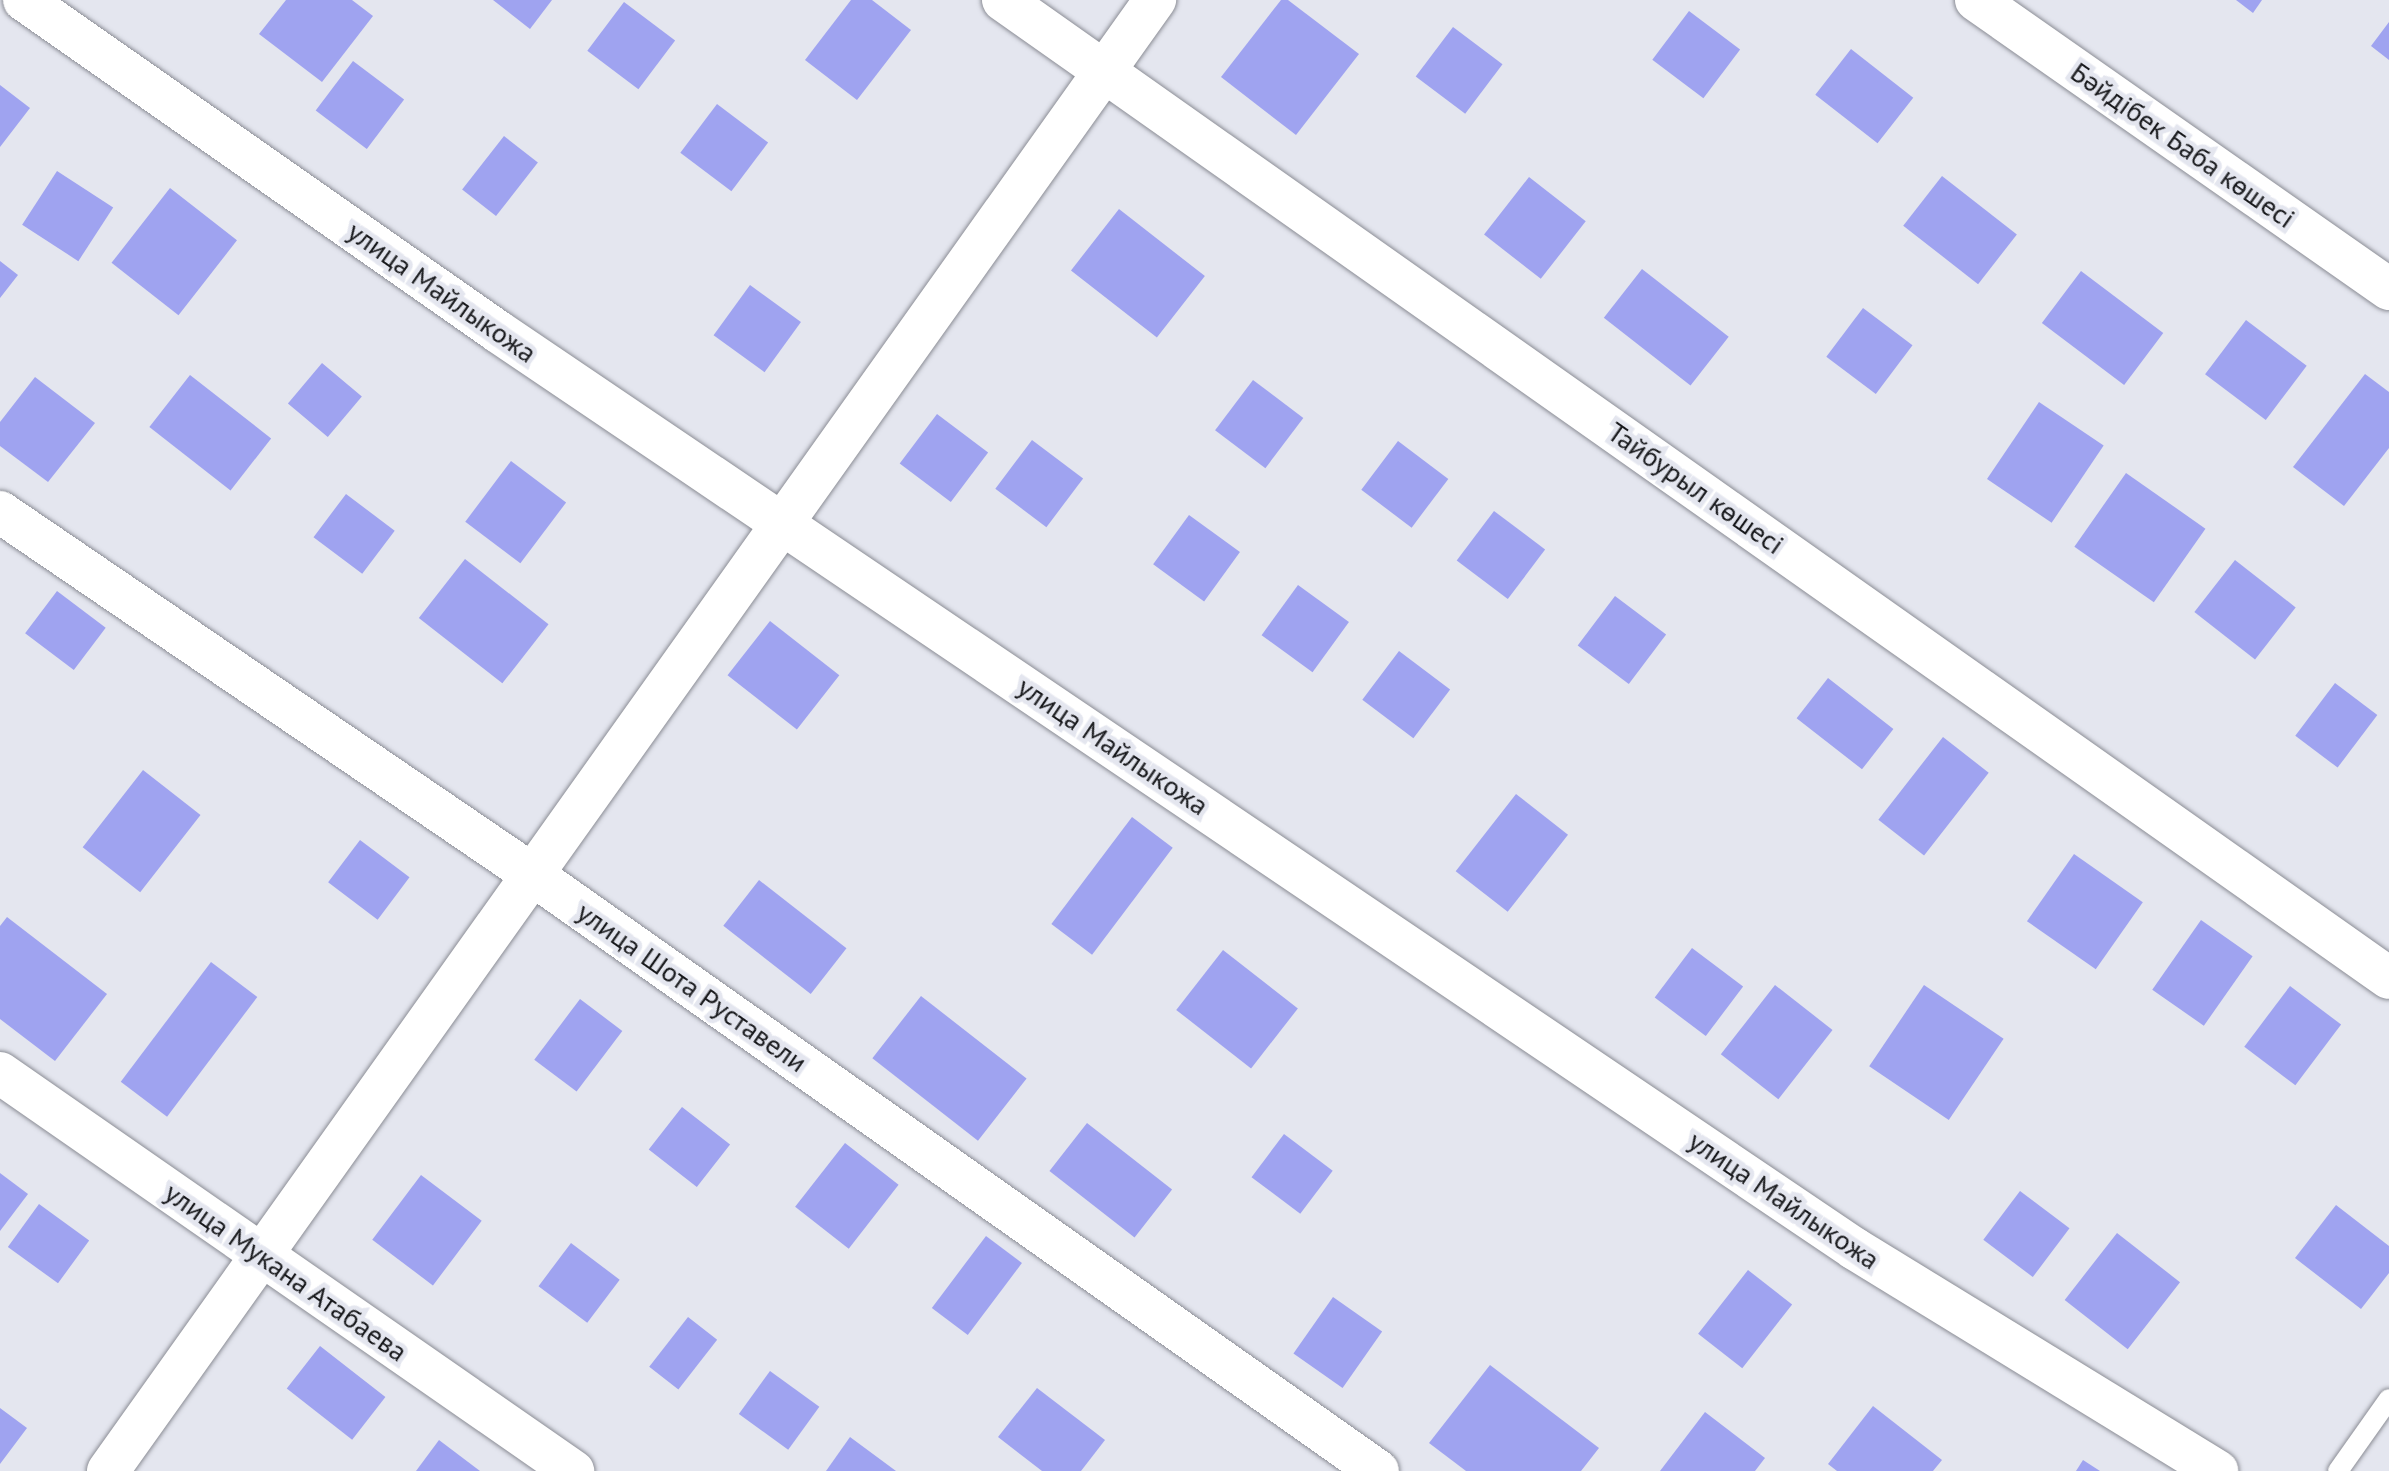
<!DOCTYPE html>
<html>
<head>
<meta charset="utf-8">
<style>
  body { margin:0 }
  #map { position:relative; width:2389px; height:1471px; overflow:hidden; background:#e4e6ef; font-family:"PT Sans",sans-serif }
  div>[style] { position:absolute }
  .building>* { inset:0; background:#9fa3f0; transform-origin:0 0 }
  .roads { filter:drop-shadow(0 0 2px #8b8d95) drop-shadow(0 0 2px #8b8d95) }
  .service>* { height:20px; margin:-10px; padding:0 10px; transform-origin:10px; border-radius:10px; background:#fff }
  .minor>* { height:42px; margin:-21px; padding:0 21px; transform-origin:21px; border-radius:21px; background:#fff }
  span { translate:-50% -50%; white-space:nowrap; text-align:center; line-height:1.15; -webkit-text-stroke:9px #e4e6ef; paint-order:stroke }
  .street-label { font-size:28px; color:#18191c }
</style>
</head>
<body>
<div id="map">
  <div class="building">
    <div style="clip-path:polygon(286px 0,352px 0,373px 16px,322px 82px,259px 34px)"></div>
    <div style="clip-path:polygon(493px 0,552px 0,530px 29px)"></div>
    <div style="clip-path:polygon(851px 0,872px 0,911px 30px,857px 100px,805px 60px)"></div>
    <div style="clip-path:polygon(1281px 0,1288px 0,1359px 54px,1296px 135px,1221px 77px)"></div>
    <div style="clip-path:polygon(2236px 0,2262px 0,2253px 13px)"></div>
    <div style="left:624px;top:2px;width:64px;height:61px;rotate:37deg"></div>
    <div style="left:1689px;top:11px;width:64px;height:61px;rotate:37deg"></div>
    <div style="clip-path:polygon(2389px 22px,2389px 60px,2371px 46px)"></div>
    <div style="left:1453px;top:27px;width:62px;height:62px;rotate:37deg"></div>
    <div style="left:1851px;top:49px;width:79px;height:58px;rotate:38deg"></div>
    <div style="left:353px;top:61px;width:64px;height:62px;rotate:37deg"></div>
    <div style="clip-path:polygon(0 85px,30px 108px,0 147px)"></div>
    <div style="left:717px;top:104px;width:64px;height:61px;rotate:37deg"></div>
    <div style="left:504px;top:136px;width:43px;height:68px;rotate:38deg"></div>
    <div style="left:57px;top:171px;width:67px;height:64px;rotate:33deg"></div>
    <div style="left:1942px;top:176px;width:95px;height:63px;rotate:38deg"></div>
    <div style="left:1529px;top:177px;width:72px;height:73px;rotate:38deg"></div>
    <div style="left:170px;top:188px;width:85px;height:95px;rotate:38deg"></div>
    <div style="left:1119px;top:209px;width:109px;height:78px;rotate:38deg"></div>
    <div style="clip-path:polygon(0 261px,18px 275px,0 298px)"></div>
    <div style="left:1642px;top:269px;width:110px;height:62px;rotate:38deg"></div>
    <div style="left:2081px;top:271px;width:103px;height:65px;rotate:37deg"></div>
    <div style="left:750px;top:285px;width:63px;height:62px;rotate:36deg"></div>
    <div style="left:1863px;top:308px;width:62px;height:61px;rotate:37deg"></div>
    <div style="left:2246px;top:320px;width:76px;height:68px;rotate:37deg"></div>
    <div style="left:322px;top:363px;width:52px;height:53px;rotate:40deg"></div>
    <div style="clip-path:polygon(2365px 374px,2389px 392px,2389px 448px,2344px 506px,2293px 467px)"></div>
    <div style="left:190px;top:375px;width:103px;height:66px;rotate:38deg"></div>
    <div style="clip-path:polygon(35px 377px,95px 423px,48px 482px,0 446px,0 422px)"></div>
    <div style="left:1253px;top:380px;width:63px;height:63px;rotate:37deg"></div>
    <div style="left:2039px;top:402px;width:78px;height:93px;rotate:34deg"></div>
    <div style="left:937px;top:414px;width:64px;height:62px;rotate:37deg"></div>
    <div style="left:1032px;top:440px;width:64px;height:61px;rotate:37deg"></div>
    <div style="left:1398px;top:441px;width:63px;height:61px;rotate:37deg"></div>
    <div style="left:511px;top:461px;width:69px;height:76px;rotate:37deg"></div>
    <div style="left:2126px;top:473px;width:97px;height:90px;rotate:35deg"></div>
    <div style="left:346px;top:494px;width:61px;height:54px;rotate:37deg"></div>
    <div style="left:1494px;top:511px;width:64px;height:62px;rotate:37deg"></div>
    <div style="left:1189px;top:515px;width:63px;height:61px;rotate:36deg"></div>
    <div style="left:465px;top:559px;width:106px;height:75px;rotate:38deg"></div>
    <div style="left:2235px;top:560px;width:77px;height:66px;rotate:38deg"></div>
    <div style="left:1298px;top:585px;width:63px;height:62px;rotate:36deg"></div>
    <div style="left:57px;top:591px;width:61px;height:53px;rotate:37deg"></div>
    <div style="left:1615px;top:596px;width:64px;height:62px;rotate:37deg"></div>
    <div style="left:770px;top:621px;width:88px;height:69px;rotate:38deg"></div>
    <div style="left:1399px;top:651px;width:64px;height:61px;rotate:37deg"></div>
    <div style="left:1828px;top:678px;width:83px;height:51px;rotate:38deg"></div>
    <div style="left:2335px;top:683px;width:53px;height:66px;rotate:37deg"></div>
    <div style="left:1943px;top:737px;width:58px;height:105px;rotate:38deg"></div>
    <div style="left:143px;top:770px;width:73px;height:98px;rotate:38deg"></div>
    <div style="left:1516px;top:794px;width:66px;height:98px;rotate:38deg"></div>
    <div style="left:1132px;top:817px;width:51px;height:134px;rotate:37deg"></div>
    <div style="left:360px;top:840px;width:62px;height:53px;rotate:37deg"></div>
    <div style="left:2074px;top:854px;width:84px;height:82px;rotate:35deg"></div>
    <div style="left:759px;top:880px;width:111px;height:58px;rotate:38deg"></div>
    <div style="clip-path:polygon(7px 917px,107px 994px,55px 1061px,0 1019px,0 926px)"></div>
    <div style="left:2201px;top:920px;width:63px;height:85px;rotate:35deg"></div>
    <div style="left:1692px;top:948px;width:64px;height:62px;rotate:37deg"></div>
    <div style="left:1223px;top:950px;width:95px;height:76px;rotate:38deg"></div>
    <div style="left:211px;top:962px;width:58px;height:150px;rotate:37deg"></div>
    <div style="left:1775px;top:985px;width:73px;height:88px;rotate:38deg"></div>
    <div style="left:1924px;top:985px;width:96px;height:98px;rotate:34deg"></div>
    <div style="left:2290px;top:986px;width:64px;height:76px;rotate:37deg"></div>
    <div style="left:921px;top:996px;width:134px;height:79px;rotate:38deg"></div>
    <div style="left:580px;top:999px;width:53px;height:76px;rotate:37deg"></div>
    <div style="left:682px;top:1107px;width:61px;height:54px;rotate:38deg"></div>
    <div style="left:1087px;top:1123px;width:108px;height:61px;rotate:38deg"></div>
    <div style="left:1284px;top:1134px;width:61px;height:54px;rotate:37deg"></div>
    <div style="left:845px;top:1143px;width:68px;height:81px;rotate:38deg"></div>
    <div style="clip-path:polygon(0 1173px,28px 1194px,0 1231px)"></div>
    <div style="left:421px;top:1175px;width:76px;height:81px;rotate:37deg"></div>
    <div style="left:2020px;top:1191px;width:62px;height:61px;rotate:37deg"></div>
    <div style="left:39px;top:1204px;width:62px;height:53px;rotate:36deg"></div>
    <div style="clip-path:polygon(2336px 1205px,2389px 1246px,2389px 1273px,2361px 1309px,2295px 1258px)"></div>
    <div style="left:2117px;top:1233px;width:80px;height:85px;rotate:38deg"></div>
    <div style="left:986px;top:1236px;width:45px;height:90px;rotate:37deg"></div>
    <div style="left:571px;top:1243px;width:61px;height:54px;rotate:37deg"></div>
    <div style="left:1748px;top:1270px;width:56px;height:81px;rotate:38deg"></div>
    <div style="left:1333px;top:1297px;width:60px;height:69px;rotate:35deg"></div>
    <div style="left:688px;top:1317px;width:37px;height:63px;rotate:38deg"></div>
    <div style="left:320px;top:1346px;width:83px;height:54px;rotate:38deg"></div>
    <div style="clip-path:polygon(1490px 1365px,1599px 1448px,1581px 1471px,1466px 1471px,1429px 1443px)"></div>
    <div style="left:770px;top:1371px;width:61px;height:53px;rotate:36deg"></div>
    <div style="clip-path:polygon(1037px 1388px,1105px 1440px,1081px 1471px,1042px 1471px,998px 1437px)"></div>
    <div style="clip-path:polygon(1873px 1406px,1942px 1460px,1933px 1471px,1837px 1471px,1828px 1464px)"></div>
    <div style="clip-path:polygon(0 1408px,27px 1428px,0 1464px)"></div>
    <div style="clip-path:polygon(1705px 1412px,1765px 1458px,1755px 1471px,1660px 1471px)"></div>
    <div style="clip-path:polygon(850px 1437px,896px 1471px,826px 1471px)"></div>
    <div style="clip-path:polygon(439px 1440px,480px 1471px,416px 1471px)"></div>
    <div style="clip-path:polygon(2083px 1460px,2100px 1471px,2076px 1471px)"></div>
  </div>
  <div class="roads">
    <div class="service">
      <div style="left:2338px;top:1471px;width:88px;rotate:-54.7deg"></div>
    </div>
    <div class="minor">
      <div style="left:24px;top:0;width:577px;rotate:34.98deg"></div>
      <div style="left:497px;top:331px;width:1639px;rotate:34.06deg"></div>
      <div style="left:1855px;top:1249px;width:425px;rotate:31.5deg"></div>
      <div style="left:1003px;top:0;width:1696px;rotate:35.21deg"></div>
      <div style="left:1976px;top:0;width:504px;rotate:34.98deg"></div>
      <div style="left:0;top:512px;width:645px;rotate:34.26deg"></div>
      <div style="left:533px;top:875px;width:1034px;rotate:35.2deg"></div>
      <div style="left:0;top:1073px;width:698px;rotate:34.78deg"></div>
      <div style="left:108px;top:1471px;width:1806px;rotate:-54.56deg"></div>
    </div>
  </div>
  <div class="street-label">
    <span style="left:2183px;top:145px;rotate:35deg">Бәйдібек Баба көшесі</span>
    <span style="left:442px;top:292px;rotate:35deg">улица Майлыкожа</span>
    <span style="left:1696px;top:488px;rotate:35deg">Тайбурыл көшесі</span>
    <span style="left:1113px;top:746px;rotate:34deg">улица Майлыкожа</span>
    <span style="left:692px;top:987px;rotate:35deg">улица Шота Руставели</span>
    <span style="left:1784px;top:1200px;rotate:34deg">улица Майлыкожа</span>
    <span style="left:286px;top:1272px;rotate:35deg">улица Мукана Атабаева</span>
  </div>
</div>
</body>
</html>
